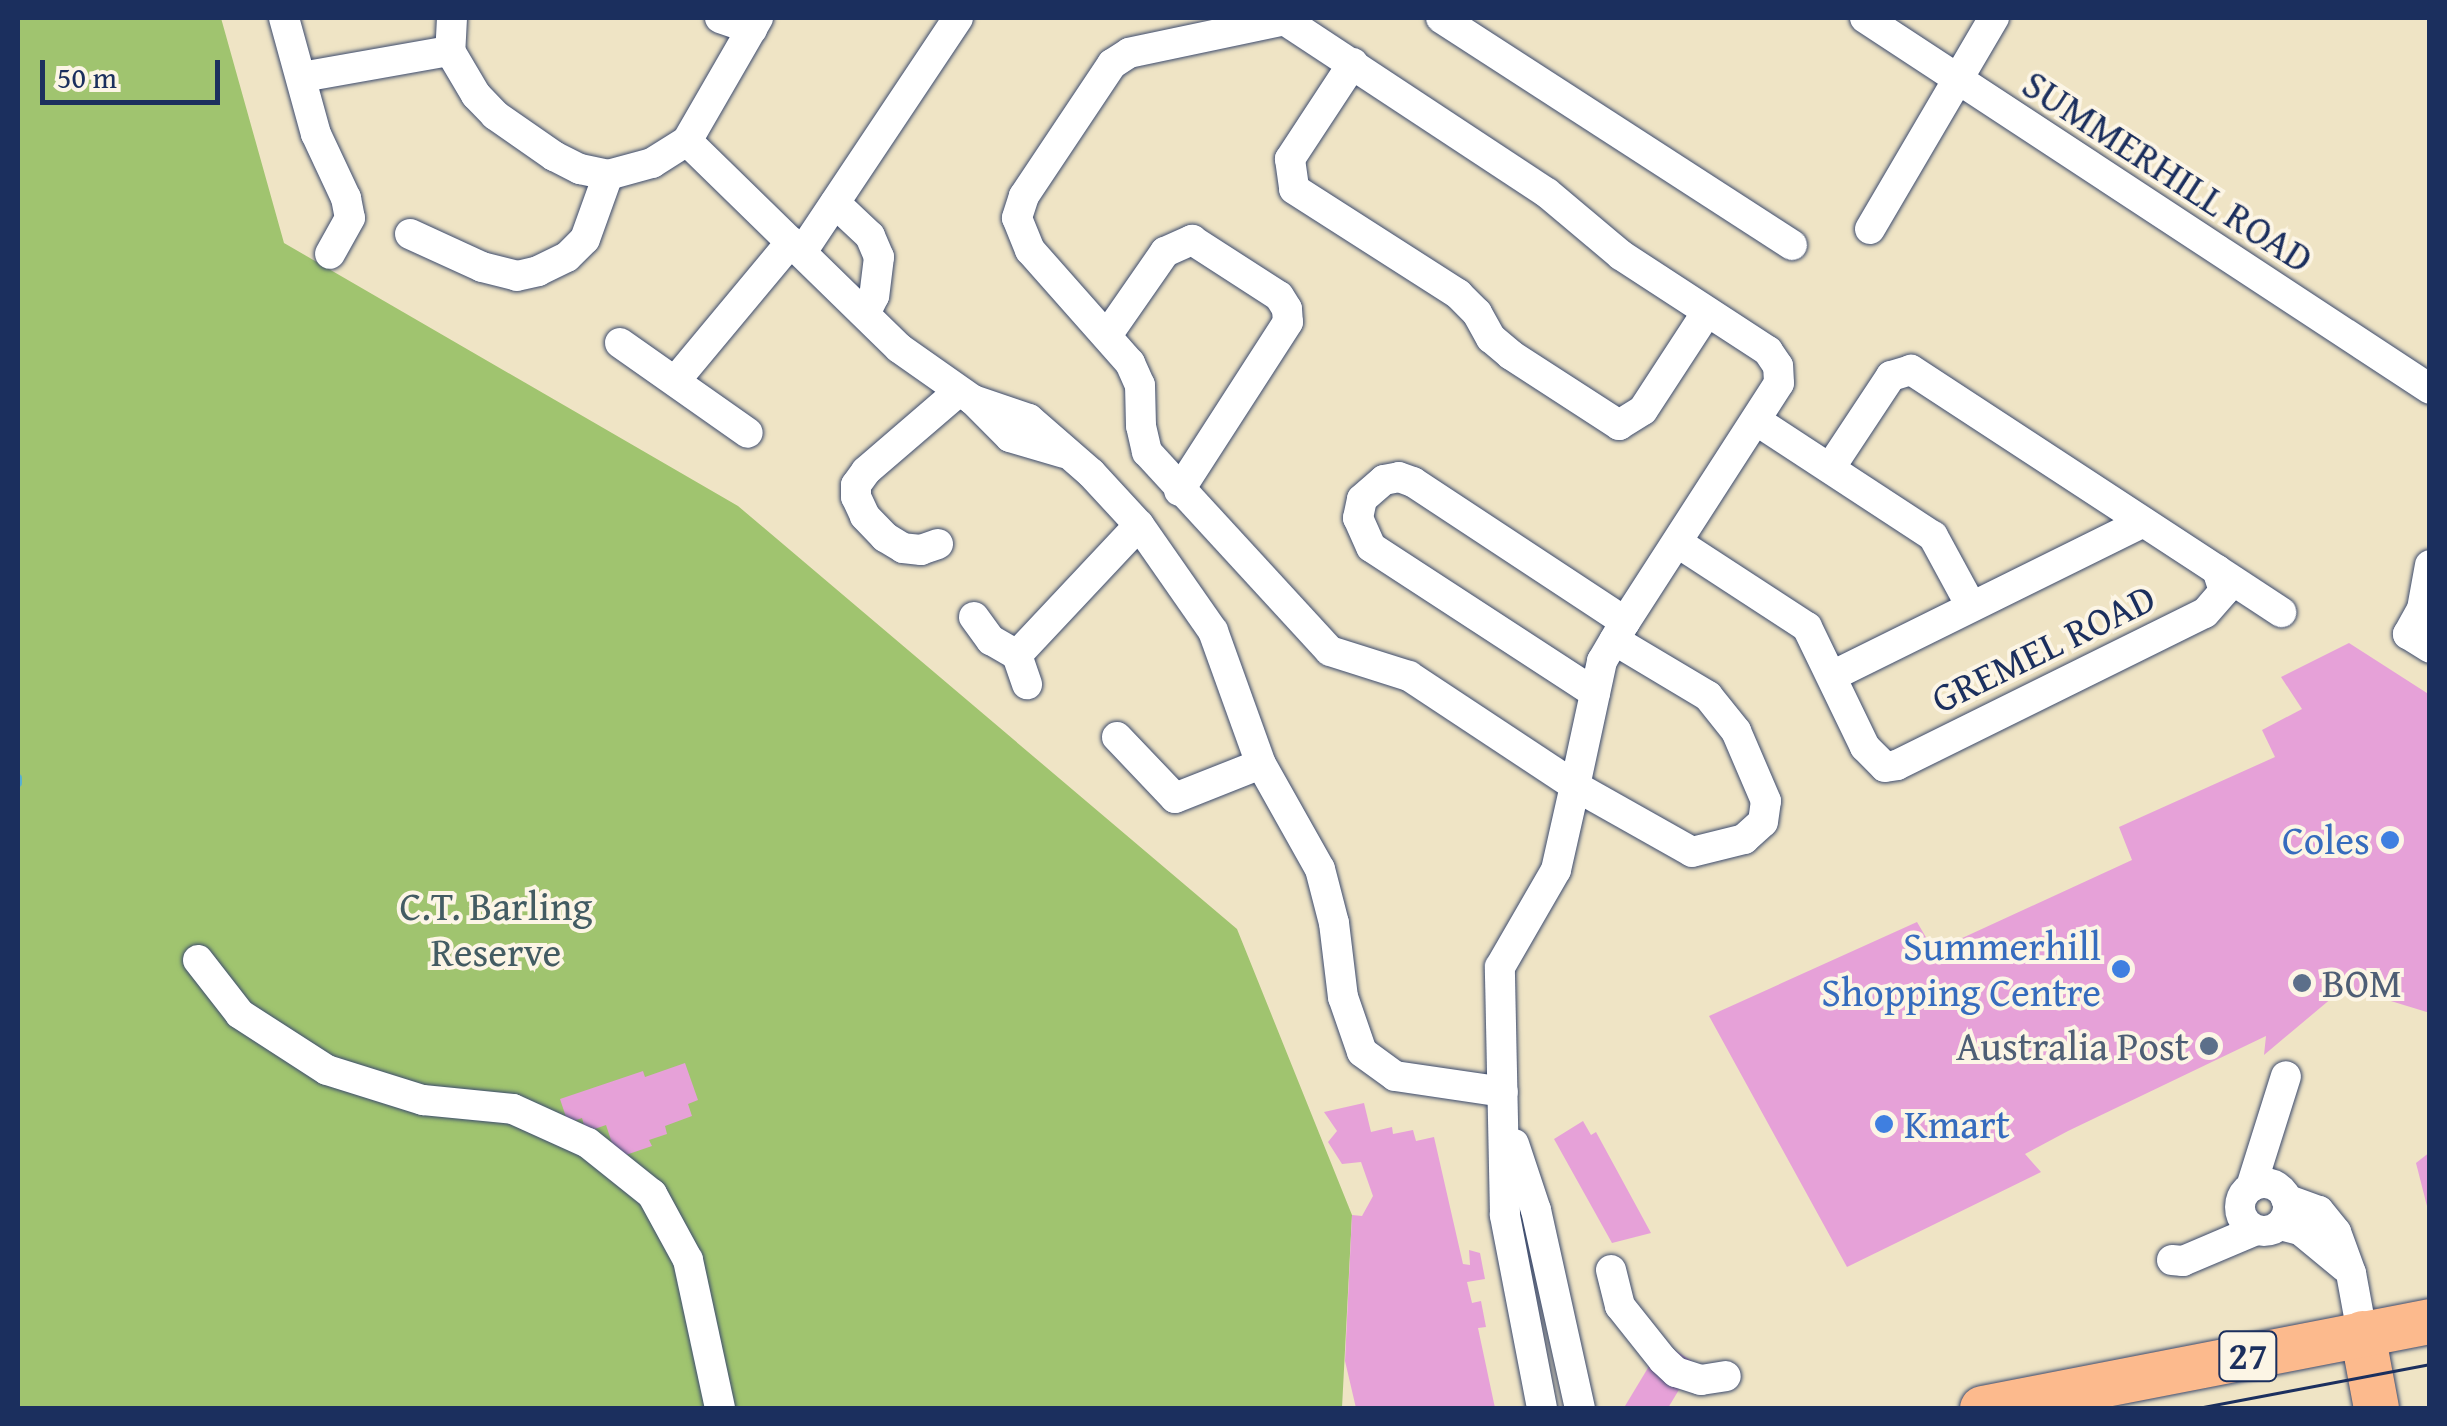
<!DOCTYPE html>
<html>
<head>
<meta charset="utf-8">
<style>
  body { margin:0 }
  #map { position:relative; width:2447px; height:1426px; overflow:hidden; background:#efe4c5; font-family:"Gentium Book Plus",serif }
  div>[style] { position:absolute }
  .green>* { inset:0; background:#a0c46f }
  .stream>* { height:8px; margin:-4px; padding:0 4px; transform-origin:4px; border-radius:4px; background:#57b0d4 }
  .building>* { inset:0; background:#e6a1d8 }
  .roads { filter:drop-shadow(0 0 2px #3b4a6d) drop-shadow(0 0 2px #3b4a6d) }
  .minor>* { height:30px; margin:-15px; padding:0 15px; transform-origin:15px; border-radius:15px; background:#fff }
  .minor>.ring { margin:-15px; padding:0; box-sizing:content-box; background:none; border:30px solid #fff; border-radius:50% }
  .highway>* { height:45px; margin:-22.5px; padding:0 22.5px; transform-origin:22.5px; border-radius:22.5px; background:#fcba8d }
  .tram>* { height:2.5px; margin:-1.25px; padding:0 1.25px; transform-origin:1.25px; border-radius:1.25px; background:#1b2f5e }
  .dots>* { width:28px; height:28px; translate:-50% -50%; box-sizing:border-box; border:5px solid #fcf5e5; border-radius:50% }
  span { translate:-50% -50%; white-space:nowrap; text-align:center; line-height:1.15; -webkit-text-stroke:8px #fcf5e5; paint-order:stroke }
  .shield-label span { padding:2px 8px; background:#fcf5e5; border:2px solid; border-radius:8px; -webkit-text-stroke-width:0 }
  .shield-label { font-size:38px; color:#1b2f5e; font-weight:700 }
  .street-label { font-size:40px; color:#1b2f5e }
  .shop-label { font-size:40px; color:#366cbe }
  .right { translate:-100% -50%; text-align:right }
  .left { translate:0 -50%; text-align:left }
  .park-label { font-size:40px; color:#435c63 }
  .service-label { font-size:40px; color:#4e5e75 }
  .frame { position:absolute; inset:0; border:20px solid #1b2f5e; pointer-events:none }
  .scale { position:absolute; left:40px; top:60px; width:180px; height:45px; box-sizing:border-box; border:5px solid #1b2f5e; border-top:0; padding-left:12px; font-size:30px; line-height:35px; white-space:nowrap; color:#1b2f5e; -webkit-text-stroke:8px #fcf5e5; paint-order:stroke }
</style>
</head>
<body>
<div id="map">
  <div class="green">
    <div style="clip-path:polygon(18px 18px,221px 18px,284px 243px,738px 506px,1237px 929px,1352px 1215px,1342px 1408px,18px 1408px)"></div>
  </div>
  <div class="stream">
    <div style="left:18px;top:778px;width:5px;rotate:90deg"></div>
  </div>
  <div class="building">
    <div style="clip-path:polygon(2349px 643px,2430px 695px,2430px 1013px,2345px 987px,2264px 1055px,2266px 1036px,2068px 1131px,2025px 1154px,2041px 1172px,1847px 1267px,1709px 1016px,1917px 922px,1934px 951px,2132px 860px,2119px 827px,2275px 757px,2262px 730px,2302px 709px,2281px 677px)"></div>
    <div style="clip-path:polygon(685px 1063px,698px 1100px,688px 1104px,692px 1116px,665px 1126px,667px 1134px,649px 1140px,652px 1146px,617px 1158px,606px 1125px,586px 1132px,582px 1118px,568px 1123px,560px 1099px,643px 1071px,645px 1077px)"></div>
    <div style="clip-path:polygon(1364px 1103px,1371px 1132px,1392px 1127px,1393px 1134px,1413px 1130px,1416px 1141px,1434px 1137px,1463px 1264px,1470px 1265px,1469px 1250px,1480px 1253px,1485px 1279px,1467px 1282px,1472px 1303px,1481px 1301px,1486px 1327px,1478px 1328px,1495px 1408px,1356px 1408px,1345px 1361px,1352px 1215px,1362px 1216px,1373px 1196px,1361px 1162px,1342px 1164px,1328px 1142px,1337px 1131px,1324px 1112px)"></div>
    <div style="clip-path:polygon(1583px 1121px,1591px 1135px,1596px 1132px,1651px 1233px,1612px 1243px,1554px 1139px)"></div>
    <div style="clip-path:polygon(2430px 1152px,2430px 1210px,2428px 1210px,2416px 1163px)"></div>
    <div style="clip-path:polygon(1663px 1343px,1695px 1363px,1668px 1408px,1629px 1408px,1625px 1406px)"></div>
  </div>
  <div class="roads">
    <div class="minor">
      <div style="left:284px;top:18px;width:120px;rotate:74.6deg"></div>
      <div style="left:316px;top:134px;width:71px;rotate:64.9deg"></div>
      <div style="left:346px;top:198px;width:20px;rotate:79deg"></div>
      <div style="left:350px;top:218px;width:41px;rotate:119.1deg"></div>
      <div style="left:452px;top:18px;width:33px;rotate:93deg"></div>
      <div style="left:450px;top:51px;width:51px;rotate:59.4deg"></div>
      <div style="left:476px;top:95px;width:28px;rotate:46deg"></div>
      <div style="left:495px;top:115px;width:72px;rotate:34.8deg"></div>
      <div style="left:554px;top:156px;width:29px;rotate:27deg"></div>
      <div style="left:580px;top:169px;width:29px;rotate:12deg"></div>
      <div style="left:608px;top:175px;width:46px;rotate:-15.3deg"></div>
      <div style="left:652px;top:163px;width:41px;rotate:-32.2deg"></div>
      <div style="left:687px;top:141px;width:142px;rotate:-60deg"></div>
      <div style="left:720px;top:18px;width:34px;rotate:19deg"></div>
      <div style="left:1441px;top:18px;width:418px;rotate:32.9deg"></div>
      <div style="left:1865px;top:18px;width:676px;rotate:33.29deg"></div>
      <div style="left:1353px;top:63px;width:115px;rotate:123.3deg"></div>
      <div style="left:1290px;top:159px;width:30px;rotate:82deg"></div>
      <div style="left:1294px;top:189px;width:195px;rotate:32.6deg"></div>
      <div style="left:1458px;top:294px;width:27px;rotate:45deg"></div>
      <div style="left:1477px;top:313px;width:29px;rotate:61deg"></div>
      <div style="left:1491px;top:338px;width:26px;rotate:40deg"></div>
      <div style="left:1511px;top:355px;width:129px;rotate:32.9deg"></div>
      <div style="left:1619px;top:425px;width:28px;rotate:-32deg"></div>
      <div style="left:1643px;top:410px;width:117px;rotate:-56.9deg"></div>
      <div style="left:302px;top:77px;width:150px;rotate:-10deg"></div>
      <div style="left:687px;top:141px;width:296px;rotate:44.3deg"></div>
      <div style="left:899px;top:348px;width:90px;rotate:35.1deg"></div>
      <div style="left:973px;top:400px;width:52px;rotate:45deg"></div>
      <div style="left:1010px;top:437px;width:56px;rotate:16.5deg"></div>
      <div style="left:835px;top:203px;width:48px;rotate:43.3deg"></div>
      <div style="left:870px;top:236px;width:23px;rotate:67deg"></div>
      <div style="left:879px;top:257px;width:39px;rotate:97deg"></div>
      <div style="left:874px;top:296px;width:20px;rotate:117deg"></div>
      <div style="left:1870px;top:229px;width:245px;rotate:-59.6deg"></div>
      <div style="left:410px;top:234px;width:79px;rotate:24.6deg"></div>
      <div style="left:482px;top:267px;width:36px;rotate:14deg"></div>
      <div style="left:517px;top:276px;width:22px;rotate:-13deg"></div>
      <div style="left:538px;top:271px;width:32px;rotate:-26deg"></div>
      <div style="left:567px;top:257px;width:25px;rotate:-45deg"></div>
      <div style="left:585px;top:239px;width:68px;rotate:-70.2deg"></div>
      <div style="left:802px;top:252px;width:281px;rotate:-56.3deg"></div>
      <div style="left:1108px;top:334px;width:100px;rotate:-55.2deg"></div>
      <div style="left:1165px;top:252px;width:30px;rotate:-24deg"></div>
      <div style="left:1192px;top:240px;width:103px;rotate:32.8deg"></div>
      <div style="left:1279px;top:296px;width:15px;rotate:58deg"></div>
      <div style="left:1287px;top:309px;width:13px;rotate:86deg"></div>
      <div style="left:1288px;top:322px;width:201px;rotate:122.8deg"></div>
      <div style="left:620px;top:343px;width:156px;rotate:35.1deg"></div>
      <div style="left:676px;top:380px;width:180px;rotate:-50.2deg"></div>
      <div style="left:973px;top:400px;width:59px;rotate:18.7deg"></div>
      <div style="left:1029px;top:419px;width:82px;rotate:41.1deg"></div>
      <div style="left:1091px;top:473px;width:71px;rotate:47.3deg"></div>
      <div style="left:1139px;top:525px;width:129px;rotate:55.1deg"></div>
      <div style="left:1213px;top:631px;width:141px;rotate:70.2deg"></div>
      <div style="left:1261px;top:764px;width:120px;rotate:60.7deg"></div>
      <div style="left:1320px;top:869px;width:56px;rotate:75.5deg"></div>
      <div style="left:1334px;top:923px;width:75px;rotate:83.1deg"></div>
      <div style="left:1343px;top:997px;width:58px;rotate:70.9deg"></div>
      <div style="left:1362px;top:1052px;width:41px;rotate:36deg"></div>
      <div style="left:1395px;top:1076px;width:109px;rotate:8.4deg"></div>
      <div style="left:1757px;top:421px;width:210px;rotate:33.2deg"></div>
      <div style="left:1933px;top:536px;width:80px;rotate:61.5deg"></div>
      <div style="left:1678px;top:543px;width:154px;rotate:33.1deg"></div>
      <div style="left:1807px;top:627px;width:133px;rotate:64.2deg"></div>
      <div style="left:1865px;top:747px;width:28px;rotate:45deg"></div>
      <div style="left:1885px;top:767px;width:12px;rotate:-9deg"></div>
      <div style="left:1897px;top:765px;width:343px;rotate:-26.3deg"></div>
      <div style="left:2205px;top:613px;width:29px;rotate:-49deg"></div>
      <div style="left:2224px;top:591px;width:22px;rotate:-108deg"></div>
      <div style="left:2217px;top:570px;width:366px;rotate:-146.8deg"></div>
      <div style="left:1911px;top:370px;width:21px;rotate:163deg"></div>
      <div style="left:1891px;top:376px;width:110px;rotate:123.5deg"></div>
      <div style="left:938px;top:544px;width:18px;rotate:161deg"></div>
      <div style="left:921px;top:550px;width:18px;rotate:-174deg"></div>
      <div style="left:903px;top:548px;width:21px;rotate:-149deg"></div>
      <div style="left:885px;top:537px;width:29px;rotate:-134deg"></div>
      <div style="left:865px;top:516px;width:21px;rotate:-115deg"></div>
      <div style="left:856px;top:497px;width:12px;rotate:-90deg"></div>
      <div style="left:856px;top:485px;width:17px;rotate:-54deg"></div>
      <div style="left:866px;top:471px;width:121px;rotate:-40.7deg"></div>
      <div style="left:2430px;top:565px;width:45px;rotate:100.3deg"></div>
      <div style="left:2422px;top:609px;width:29px;rotate:119deg"></div>
      <div style="left:2408px;top:634px;width:26px;rotate:32deg"></div>
      <div style="left:2217px;top:570px;width:77px;rotate:33.3deg"></div>
      <div style="left:974px;top:617px;width:29px;rotate:54deg"></div>
      <div style="left:991px;top:640px;width:30px;rotate:30deg"></div>
      <div style="left:1017px;top:655px;width:31px;rotate:71deg"></div>
      <div style="left:1017px;top:655px;width:178px;rotate:-46.8deg"></div>
      <div style="left:1832px;top:676px;width:347px;rotate:-26.3deg"></div>
      <div style="left:1595px;top:693px;width:267px;rotate:-146.9deg"></div>
      <div style="left:1371px;top:547px;width:32px;rotate:-114deg"></div>
      <div style="left:1358px;top:518px;width:19px;rotate:-78deg"></div>
      <div style="left:1362px;top:499px;width:29px;rotate:-41deg"></div>
      <div style="left:1384px;top:480px;width:15px;rotate:-11deg"></div>
      <div style="left:1399px;top:477px;width:15px;rotate:20deg"></div>
      <div style="left:1413px;top:482px;width:254px;rotate:33.4deg"></div>
      <div style="left:1117px;top:737px;width:84px;rotate:46.4deg"></div>
      <div style="left:1175px;top:798px;width:92px;rotate:-21.6deg"></div>
      <div style="left:198px;top:960px;width:68px;rotate:52.1deg"></div>
      <div style="left:240px;top:1014px;width:103px;rotate:32.8deg"></div>
      <div style="left:327px;top:1070px;width:101px;rotate:17.4deg"></div>
      <div style="left:423px;top:1100px;width:90px;rotate:5.7deg"></div>
      <div style="left:513px;top:1109px;width:82px;rotate:24.4deg"></div>
      <div style="left:588px;top:1143px;width:82px;rotate:38.6deg"></div>
      <div style="left:652px;top:1194px;width:75px;rotate:61.4deg"></div>
      <div style="left:688px;top:1260px;width:151px;rotate:77.8deg"></div>
      <div style="left:1514px;top:1144px;width:70px;rotate:71.6deg"></div>
      <div style="left:1536px;top:1210px;width:203px;rotate:77.5deg"></div>
      <div class="ring" style="left:2240px;top:1183px;width:18px;height:18px"></div>
      <div style="left:2251px;top:1187px;width:116px;rotate:-72.5deg"></div>
      <div style="left:2286px;top:1199px;width:35px;rotate:20deg"></div>
      <div style="left:2319px;top:1211px;width:27px;rotate:51deg"></div>
      <div style="left:2336px;top:1232px;width:44px;rotate:69.9deg"></div>
      <div style="left:2351px;top:1273px;width:61px;rotate:79.6deg"></div>
      <div style="left:2280px;top:1225px;width:21px;rotate:14deg"></div>
      <div style="left:2300px;top:1230px;width:58px;rotate:39.4deg"></div>
      <div style="left:2172px;top:1260px;width:11px;rotate:5deg"></div>
      <div style="left:2183px;top:1261px;width:79px;rotate:-23deg"></div>
      <div style="left:1611px;top:1270px;width:37px;rotate:76deg"></div>
      <div style="left:1620px;top:1306px;width:69px;rotate:51.5deg"></div>
      <div style="left:1663px;top:1360px;width:18px;rotate:43deg"></div>
      <div style="left:1676px;top:1372px;width:26px;rotate:18deg"></div>
      <div style="left:1701px;top:1380px;width:25px;rotate:-9deg"></div>
      <div style="left:1542px;top:1408px;width:197px;rotate:-100.9deg"></div>
      <div style="left:1505px;top:1215px;width:248px;rotate:-91.2deg"></div>
      <div style="left:1500px;top:967px;width:112px;rotate:-60deg"></div>
      <div style="left:1556px;top:870px;width:86px;rotate:-77.3deg"></div>
      <div style="left:1575px;top:786px;width:128px;rotate:-77.8deg"></div>
      <div style="left:1602px;top:661px;width:45px;rotate:-59.5deg"></div>
      <div style="left:1625px;top:622px;width:284px;rotate:-57.2deg"></div>
      <div style="left:1779px;top:383px;width:17px;rotate:-93deg"></div>
      <div style="left:1778px;top:366px;width:18px;rotate:-124deg"></div>
      <div style="left:1768px;top:351px;width:176px;rotate:-146.9deg"></div>
      <div style="left:1621px;top:255px;width:97px;rotate:-140deg"></div>
      <div style="left:1547px;top:193px;width:314px;rotate:-146.6deg"></div>
      <div style="left:1285px;top:20px;width:159px;rotate:168.1deg"></div>
      <div style="left:1129px;top:53px;width:20px;rotate:147deg"></div>
      <div style="left:1112px;top:64px;width:159px;rotate:123.7deg"></div>
      <div style="left:1024px;top:196px;width:23px;rotate:108deg"></div>
      <div style="left:1017px;top:218px;width:35px;rotate:68deg"></div>
      <div style="left:1030px;top:250px;width:151px;rotate:48.5deg"></div>
      <div style="left:1130px;top:363px;width:24px;rotate:66deg"></div>
      <div style="left:1140px;top:385px;width:41px;rotate:88.6deg"></div>
      <div style="left:1141px;top:426px;width:27px;rotate:77deg"></div>
      <div style="left:1147px;top:452px;width:270px;rotate:47.4deg"></div>
      <div style="left:1330px;top:651px;width:83px;rotate:17.6deg"></div>
      <div style="left:1409px;top:676px;width:199px;rotate:33.5deg"></div>
      <div style="left:1575px;top:786px;width:134px;rotate:29.4deg"></div>
      <div style="left:1692px;top:852px;width:54px;rotate:-14deg"></div>
      <div style="left:1744px;top:839px;width:25px;rotate:-42deg"></div>
      <div style="left:1763px;top:822px;width:21px;rotate:-82deg"></div>
      <div style="left:1766px;top:801px;width:76px;rotate:-113.2deg"></div>
      <div style="left:1736px;top:731px;width:45px;rotate:-128.7deg"></div>
      <div style="left:1708px;top:696px;width:109px;rotate:-149.2deg"></div>
    </div>
    <div class="highway">
      <div style="left:2362px;top:1333px;width:76px;rotate:79.4deg"></div>
      <div style="left:1982px;top:1408px;width:456px;rotate:-11deg"></div>
    </div>
  </div>
  <div class="tram">
    <div style="left:2198px;top:1408px;width:236px;rotate:-10.7deg"></div>
  </div>
  <div class="dots">
    <div style="left:2390px;top:840px;background:#3f7fe0"></div>
    <div style="left:2121px;top:969px;background:#3f7fe0"></div>
    <div style="left:2302px;top:983px;background:#5c6f8a"></div>
    <div style="left:2209px;top:1046px;background:#5c6f8a"></div>
    <div style="left:1884px;top:1124px;background:#3f7fe0"></div>
  </div>
  <div class="shield-label">
    <span style="left:2248px;top:1356px">27</span>
  </div>
  <div class="street-label">
    <span style="left:2168px;top:171px;rotate:33deg">SUMMERHILL ROAD</span>
    <span style="left:2043px;top:648px;rotate:-26deg">GREMEL ROAD</span>
  </div>
  <div class="shop-label">
    <span class="right" style="left:2370px;top:840px">Coles</span>
    <span class="right" style="left:2101px;top:969px">Summerhill<br>Shopping Centre</span>
    <span class="left" style="left:1904px;top:1124px">Kmart</span>
  </div>
  <div class="park-label">
    <span style="left:496px;top:929px">C.T. Barling<br>Reserve</span>
  </div>
  <div class="service-label">
    <span class="left" style="left:2322px;top:983px">BOM</span>
    <span class="right" style="left:2189px;top:1046px">Australia Post</span>
  </div>
  <div class="frame"></div>
  <div class="scale">50 m</div>
</div>
</body>
</html>
